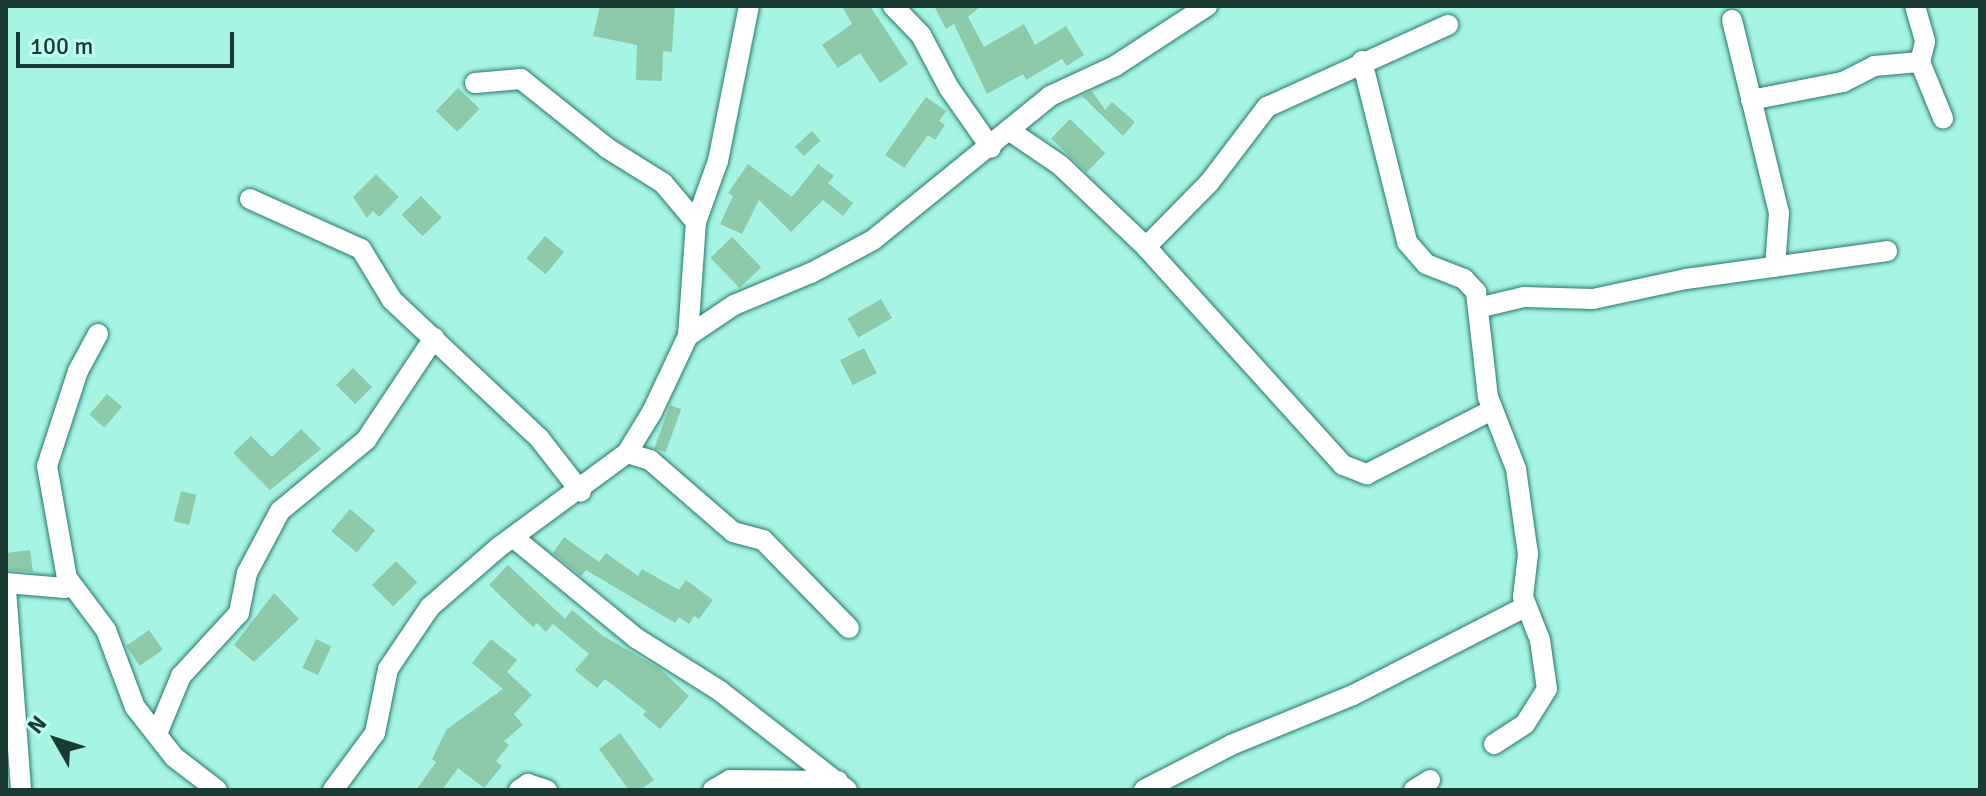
<!DOCTYPE html>
<html>
<head>
<meta charset="utf-8">
<style>
  body { margin:0 }
  #map { position:relative; width:1986px; height:796px; overflow:hidden; background:#a6f4e4; font-family:Signika,sans-serif }
  div>[style] { position:absolute }
  .building>* { inset:0; background:#8ccaa9; transform-origin:0 0 }
  .roads { filter:drop-shadow(0 0 2px #27776b) drop-shadow(0 0 2px #27776b) }
  .minor>* { height:20px; margin:-10px; padding:0 10px; transform-origin:10px; border-radius:10px; background:#fff }
  span { translate:-50% -50%; white-space:nowrap; text-align:center; line-height:1.15; -webkit-text-stroke:8px #c1fef1; paint-order:stroke }
  .frame { position:absolute; inset:0; border:8px solid #1a3a34; pointer-events:none }
  .north { position:absolute; left:16px; top:700px; width:80px; height:80px; -webkit-text-stroke:6px #c1fef1; paint-order:stroke; rotate:309deg; font-size:22px; font-weight:700; line-height:32px; text-align:center; color:#1a3a34 }
  .north::after { content:''; display:block; margin:auto; width:28px; height:36px; background:#1a3a34; clip-path:polygon(50% 0,100% 100%,50% 72%,0 100%) }
  .scale { position:absolute; left:16px; top:32px; width:218px; height:36px; box-sizing:border-box; border:4px solid #1a3a34; border-top:0; padding-left:10px; font-size:24px; line-height:28px; white-space:nowrap; color:#1a3a34; -webkit-text-stroke:6px #c1fef1; paint-order:stroke }
</style>
</head>
<body>
<div id="map">
  <div class="building">
    <div style="clip-path:polygon(600px 6px,675px 6px,672px 52px,663px 51px,662px 81px,636px 80px,637px 45px,593px 36px)"></div>
    <div style="clip-path:polygon(842px 6px,870px 6px,908px 64px,880px 83px,860px 53px,838px 68px,822px 45px,852px 24px)"></div>
    <div style="clip-path:polygon(934px 6px,981px 6px,968px 17px,984px 47px,1024px 24px,1035px 45px,1066px 26px,1084px 55px,1067px 66px,1062px 59px,1026px 80px,1023px 74px,987px 94px,954px 24px,946px 29px)"></div>
    <div style="left:458px;top:88px;width:30px;height:32px;rotate:44deg"></div>
    <div style="clip-path:polygon(1092px 91px,1105px 110px,1112px 102px,1135px 122px,1123px 136px,1082px 96px)"></div>
    <div style="clip-path:polygon(926px 97px,946px 111px,939px 121px,945px 125px,935px 140px,928px 135px,904px 168px,885px 155px)"></div>
    <div style="left:1070px;top:119px;width:49px;height:27px;rotate:44deg"></div>
    <div style="left:812px;top:131px;width:13px;height:23px;rotate:48deg"></div>
    <div style="clip-path:polygon(748px 164px,792px 197px,818px 164px,834px 176px,828px 183px,853px 203px,843px 216px,823px 200px,791px 232px,759px 200px,742px 234px,720px 224px,733px 196px,728px 193px)"></div>
    <div style="clip-path:polygon(376px 174px,399px 197px,379px 217px,373px 211px,367px 218px,353px 197px)"></div>
    <div style="left:421px;top:196px;width:30px;height:27px;rotate:46deg"></div>
    <div style="left:545px;top:236px;width:25px;height:29px;rotate:40deg"></div>
    <div style="left:732px;top:237px;width:42px;height:30px;rotate:46deg"></div>
    <div style="left:881px;top:299px;width:22px;height:39px;rotate:60deg"></div>
    <div style="left:864px;top:348px;width:28px;height:27px;rotate:63deg"></div>
    <div style="left:353px;top:368px;width:27px;height:24px;rotate:45deg"></div>
    <div style="left:107px;top:394px;width:20px;height:27px;rotate:41deg"></div>
    <div style="left:670px;top:405px;width:12px;height:46px;rotate:20deg"></div>
    <div style="clip-path:polygon(301px 429px,321px 449px,270px 490px,233px 453px,251px 436px,272px 457px)"></div>
    <div style="left:181px;top:491px;width:16px;height:31px;rotate:14deg"></div>
    <div style="left:350px;top:509px;width:33px;height:29px;rotate:40deg"></div>
    <div style="clip-path:polygon(564px 537px,599px 562px,606px 553px,638px 576px,642px 569px,679px 590px,686px 580px,713px 600px,699px 619px,694px 616px,689px 624px,679px 617px,675px 623px,586px 570px,581px 576px,553px 553px)"></div>
    <div style="clip-path:polygon(30px 550px,33px 572px,6px 570px,6px 553px)"></div>
    <div style="left:396px;top:561px;width:30px;height:34px;rotate:45deg"></div>
    <div style="clip-path:polygon(508px 565px,565px 619px,572px 610px,603px 636px,659px 668px,689px 696px,660px 729px,643px 715px,646px 711px,605px 679px,597px 688px,575px 670px,589px 654px,553px 624px,546px 632px,537px 623px,533px 627px,489px 585px)"></div>
    <div style="clip-path:polygon(274px 593px,299px 619px,254px 662px,234px 645px)"></div>
    <div style="left:149px;top:630px;width:24px;height:28px;rotate:55deg"></div>
    <div style="left:316px;top:639px;width:17px;height:32px;rotate:25deg"></div>
    <div style="clip-path:polygon(491px 639px,517px 660px,507px 672px,532px 695px,514px 714px,523px 725px,504px 741px,509px 745px,496px 761px,502px 766px,484px 788px,458px 768px,442px 790px,416px 790px,436px 762px,432px 759px,447px 729px,503px 689px,472px 663px)"></div>
    <div style="clip-path:polygon(620px 733px,654px 780px,640px 790px,629px 790px,599px 749px)"></div>
  </div>
  <div class="roads">
    <div class="minor">
      <div style="left:893px;top:6px;width:40px;rotate:46deg"></div>
      <div style="left:921px;top:35px;width:60px;rotate:62.2deg"></div>
      <div style="left:949px;top:88px;width:73px;rotate:55deg"></div>
      <div style="left:1915px;top:6px;width:37px;rotate:74deg"></div>
      <div style="left:1925px;top:42px;width:21px;rotate:104deg"></div>
      <div style="left:1920px;top:62px;width:61px;rotate:67.7deg"></div>
      <div style="left:1732px;top:20px;width:199px;rotate:76.3deg"></div>
      <div style="left:1779px;top:213px;width:54px;rotate:94.2deg"></div>
      <div style="left:1362px;top:61px;width:187px;rotate:76deg"></div>
      <div style="left:1407px;top:242px;width:29px;rotate:49deg"></div>
      <div style="left:1426px;top:264px;width:41px;rotate:21.5deg"></div>
      <div style="left:1464px;top:279px;width:18px;rotate:47deg"></div>
      <div style="left:1476px;top:292px;width:106px;rotate:83.5deg"></div>
      <div style="left:1488px;top:397px;width:77px;rotate:68.7deg"></div>
      <div style="left:1516px;top:469px;width:86px;rotate:82deg"></div>
      <div style="left:1528px;top:554px;width:43px;rotate:96.6deg"></div>
      <div style="left:1523px;top:597px;width:46px;rotate:68.4deg"></div>
      <div style="left:1540px;top:640px;width:49px;rotate:81.9deg"></div>
      <div style="left:1547px;top:689px;width:41px;rotate:122.2deg"></div>
      <div style="left:1525px;top:724px;width:37px;rotate:147deg"></div>
      <div style="left:475px;top:83px;width:46px;rotate:-5deg"></div>
      <div style="left:521px;top:79px;width:110px;rotate:38.7deg"></div>
      <div style="left:607px;top:148px;width:66px;rotate:32deg"></div>
      <div style="left:663px;top:183px;width:51px;rotate:49.8deg"></div>
      <div style="left:1751px;top:100px;width:94px;rotate:-11.1deg"></div>
      <div style="left:1843px;top:82px;width:35px;rotate:-27deg"></div>
      <div style="left:1874px;top:66px;width:46px;rotate:-5deg"></div>
      <div style="left:1010px;top:131px;width:60px;rotate:34.2deg"></div>
      <div style="left:1060px;top:165px;width:119px;rotate:43.6deg"></div>
      <div style="left:1146px;top:247px;width:294px;rotate:47.9deg"></div>
      <div style="left:1343px;top:465px;width:26px;rotate:21deg"></div>
      <div style="left:1367px;top:474px;width:140px;rotate:-27.1deg"></div>
      <div style="left:250px;top:199px;width:122px;rotate:24.2deg"></div>
      <div style="left:361px;top:249px;width:60px;rotate:58.7deg"></div>
      <div style="left:392px;top:300px;width:202px;rotate:43.2deg"></div>
      <div style="left:539px;top:438px;width:68px;rotate:52.1deg"></div>
      <div style="left:1146px;top:247px;width:90px;rotate:-45.5deg"></div>
      <div style="left:1209px;top:183px;width:96px;rotate:-52.7deg"></div>
      <div style="left:1267px;top:107px;width:199px;rotate:-24.4deg"></div>
      <div style="left:1482px;top:307px;width:43px;rotate:-13.4deg"></div>
      <div style="left:1524px;top:297px;width:69px;rotate:1.7deg"></div>
      <div style="left:1593px;top:299px;width:95px;rotate:-12.1deg"></div>
      <div style="left:1686px;top:279px;width:203px;rotate:-7.9deg"></div>
      <div style="left:98px;top:334px;width:42px;rotate:118.4deg"></div>
      <div style="left:78px;top:371px;width:100px;rotate:108.1deg"></div>
      <div style="left:47px;top:466px;width:114px;rotate:79.9deg"></div>
      <div style="left:67px;top:578px;width:65px;rotate:53.1deg"></div>
      <div style="left:106px;top:630px;width:82px;rotate:69.4deg"></div>
      <div style="left:135px;top:707px;width:63px;rotate:52deg"></div>
      <div style="left:174px;top:757px;width:54px;rotate:37.5deg"></div>
      <div style="left:688px;top:336px;width:55px;rotate:-34deg"></div>
      <div style="left:734px;top:305px;width:83px;rotate:-22.6deg"></div>
      <div style="left:811px;top:273px;width:70px;rotate:-28deg"></div>
      <div style="left:873px;top:240px;width:228px;rotate:-39.1deg"></div>
      <div style="left:1050px;top:96px;width:72px;rotate:-24.8deg"></div>
      <div style="left:1115px;top:66px;width:110px;rotate:-33.1deg"></div>
      <div style="left:627px;top:453px;width:24px;rotate:17deg"></div>
      <div style="left:650px;top:460px;width:110px;rotate:40.9deg"></div>
      <div style="left:733px;top:532px;width:31px;rotate:15deg"></div>
      <div style="left:763px;top:540px;width:123px;rotate:45.7deg"></div>
      <div style="left:513px;top:537px;width:159px;rotate:39.4deg"></div>
      <div style="left:636px;top:638px;width:99px;rotate:32.2deg"></div>
      <div style="left:720px;top:691px;width:161px;rotate:37.9deg"></div>
      <div style="left:6px;top:583px;width:59px;rotate:4.8deg"></div>
      <div style="left:65px;top:588px;width:10px;rotate:-79deg"></div>
      <div style="left:6px;top:589px;width:202px;rotate:85.7deg"></div>
      <div style="left:157px;top:734px;width:63px;rotate:-67.5deg"></div>
      <div style="left:181px;top:676px;width:86px;rotate:-47.4deg"></div>
      <div style="left:239px;top:613px;width:41px;rotate:-78.7deg"></div>
      <div style="left:247px;top:573px;width:70px;rotate:-62deg"></div>
      <div style="left:280px;top:511px;width:112px;rotate:-39.5deg"></div>
      <div style="left:366px;top:440px;width:123px;rotate:-56.3deg"></div>
      <div style="left:333px;top:790px;width:71px;rotate:-53.6deg"></div>
      <div style="left:375px;top:733px;width:65px;rotate:-78.5deg"></div>
      <div style="left:388px;top:669px;width:75px;rotate:-55.9deg"></div>
      <div style="left:430px;top:607px;width:91px;rotate:-41deg"></div>
      <div style="left:499px;top:547px;width:159px;rotate:-36.3deg"></div>
      <div style="left:627px;top:453px;width:48px;rotate:-58.6deg"></div>
      <div style="left:652px;top:412px;width:84px;rotate:-64.7deg"></div>
      <div style="left:688px;top:336px;width:114px;rotate:-86deg"></div>
      <div style="left:696px;top:222px;width:65px;rotate:-70.2deg"></div>
      <div style="left:718px;top:161px;width:158px;rotate:-78.7deg"></div>
      <div style="left:519px;top:790px;width:11px;rotate:-34deg"></div>
      <div style="left:528px;top:784px;width:20px;rotate:18deg"></div>
      <div style="left:713px;top:790px;width:20px;rotate:-30deg"></div>
      <div style="left:730px;top:780px;width:108px;rotate:0.5deg"></div>
      <div style="left:1144px;top:790px;width:98px;rotate:-27.3deg"></div>
      <div style="left:1231px;top:745px;width:132px;rotate:-22.3deg"></div>
      <div style="left:1353px;top:695px;width:193px;rotate:-27.1deg"></div>
      <div style="left:1414px;top:790px;width:19px;rotate:-32deg"></div>
    </div>
  </div>
  <div class="frame"></div>
  <div class="north">N</div>
  <div class="scale">100 m</div>
</div>
</body>
</html>
